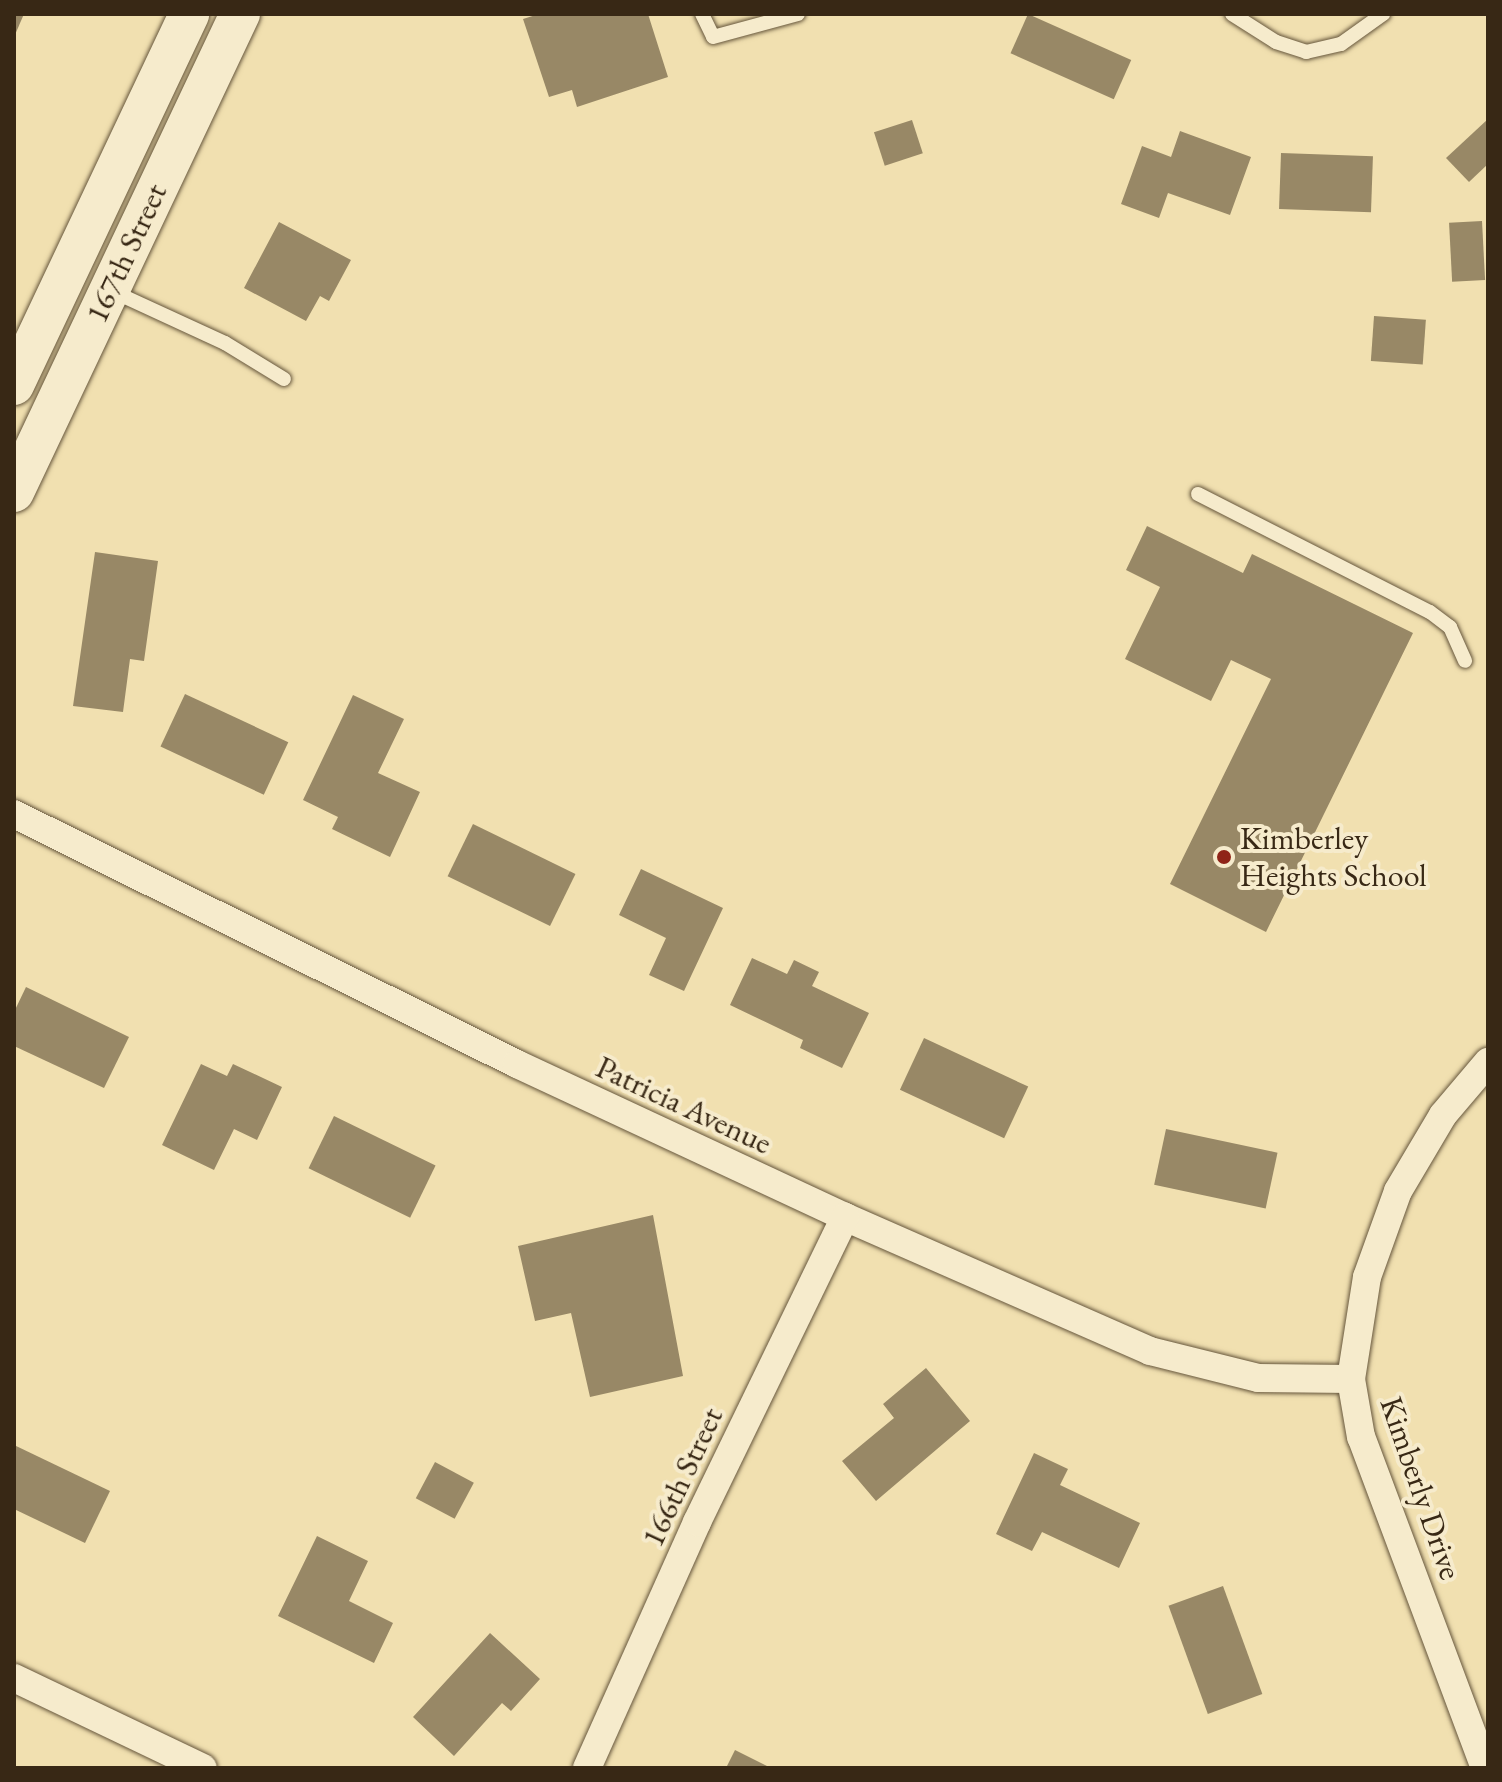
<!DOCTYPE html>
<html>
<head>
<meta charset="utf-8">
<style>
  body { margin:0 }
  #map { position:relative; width:1502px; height:1782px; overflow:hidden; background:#f1e0b0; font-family:"EB Garamond",serif }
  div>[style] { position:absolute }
  .building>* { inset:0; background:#988866; transform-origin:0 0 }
  .roads { filter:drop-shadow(0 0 2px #66563c) drop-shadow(0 0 2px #66563c) }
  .lane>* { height:14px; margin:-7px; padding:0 7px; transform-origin:7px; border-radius:7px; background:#f6ebcc }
  .street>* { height:28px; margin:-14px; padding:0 14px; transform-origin:14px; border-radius:14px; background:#f6ebcc }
  .secondary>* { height:40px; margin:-20px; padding:0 20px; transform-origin:20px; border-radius:20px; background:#f6ebcc }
  .dots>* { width:22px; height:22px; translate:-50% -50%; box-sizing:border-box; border:4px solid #f6ebcc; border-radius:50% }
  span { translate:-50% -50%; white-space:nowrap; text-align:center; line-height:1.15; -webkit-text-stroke:8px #f6ebcc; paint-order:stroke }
  .street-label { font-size:32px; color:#382815 }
  .poi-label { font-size:32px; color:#382815 }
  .left { translate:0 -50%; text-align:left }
  .frame { position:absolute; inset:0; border:16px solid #382815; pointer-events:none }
</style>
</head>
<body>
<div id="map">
  <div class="building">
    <div style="clip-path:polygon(14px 14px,24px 14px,14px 37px)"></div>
    <div style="clip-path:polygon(539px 14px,648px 14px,668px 77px,577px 107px,572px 90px,549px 97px,523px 19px)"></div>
    <div style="left:1028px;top:14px;width:113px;height:43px;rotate:24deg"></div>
    <div style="clip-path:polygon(1488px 119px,1488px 164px,1469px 182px,1446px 158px)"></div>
    <div style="left:912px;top:120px;width:35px;height:40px;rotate:72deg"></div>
    <div style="clip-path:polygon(1180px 131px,1251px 157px,1230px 215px,1168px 193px,1159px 218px,1121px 204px,1142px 146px,1171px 157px)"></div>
    <div style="left:1281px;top:153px;width:92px;height:56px;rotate:2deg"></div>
    <div style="left:1482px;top:221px;width:59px;height:33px;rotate:87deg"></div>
    <div style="clip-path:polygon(279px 222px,351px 260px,329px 301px,320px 296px,306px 321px,244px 288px)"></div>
    <div style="left:1374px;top:316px;width:52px;height:45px;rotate:4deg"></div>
    <div style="clip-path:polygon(1147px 526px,1243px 573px,1252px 554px,1413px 633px,1266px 932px,1170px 884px,1271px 679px,1231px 660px,1211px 701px,1125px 659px,1160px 587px,1126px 570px)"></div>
    <div style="clip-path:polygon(95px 552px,158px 561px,144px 661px,130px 659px,123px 712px,73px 706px)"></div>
    <div style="left:185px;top:694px;width:114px;height:58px;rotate:25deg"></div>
    <div style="clip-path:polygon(353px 695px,404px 719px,378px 773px,420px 792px,390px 857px,332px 829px,338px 817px,303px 800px)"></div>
    <div style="left:473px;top:824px;width:114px;height:58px;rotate:26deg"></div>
    <div style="clip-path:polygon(641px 869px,723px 908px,684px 991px,649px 975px,666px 938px,619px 915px)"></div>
    <div style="clip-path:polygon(752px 958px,787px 974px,794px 960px,819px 972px,812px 986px,869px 1013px,842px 1068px,800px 1048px,803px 1040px,730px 1005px)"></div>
    <div style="clip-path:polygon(26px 987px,129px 1037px,104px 1088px,14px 1046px,14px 1012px)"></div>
    <div style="left:924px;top:1038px;width:115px;height:57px;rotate:25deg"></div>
    <div style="clip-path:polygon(201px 1064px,227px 1076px,233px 1064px,282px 1087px,257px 1140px,234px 1129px,214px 1170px,162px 1145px)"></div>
    <div style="left:334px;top:1116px;width:113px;height:58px;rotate:26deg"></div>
    <div style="left:1166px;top:1129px;width:114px;height:57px;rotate:12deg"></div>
    <div style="clip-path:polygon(653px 1215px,683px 1376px,590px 1397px,571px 1313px,535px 1321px,518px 1246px)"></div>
    <div style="clip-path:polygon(926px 1368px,970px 1421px,876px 1501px,842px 1461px,894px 1418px,883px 1404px)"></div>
    <div style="clip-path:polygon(14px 1445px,110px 1491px,85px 1543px,14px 1509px)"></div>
    <div style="clip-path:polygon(1034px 1453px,1068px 1469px,1060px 1485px,1140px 1523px,1119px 1568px,1042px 1532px,1032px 1551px,996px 1534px)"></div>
    <div style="left:435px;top:1462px;width:44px;height:41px;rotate:28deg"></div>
    <div style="clip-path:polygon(317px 1536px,368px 1561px,349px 1601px,393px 1623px,374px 1663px,278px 1616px)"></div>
    <div style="left:1223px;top:1586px;width:115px;height:58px;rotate:70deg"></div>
    <div style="clip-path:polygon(490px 1633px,540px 1679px,511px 1711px,502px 1703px,454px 1756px,413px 1717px)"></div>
    <div style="clip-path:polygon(735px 1750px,771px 1768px,726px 1768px)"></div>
  </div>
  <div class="roads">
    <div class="lane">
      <div style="left:702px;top:14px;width:25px;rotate:64deg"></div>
      <div style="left:713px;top:37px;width:88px;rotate:-15.1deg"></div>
      <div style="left:1232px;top:14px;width:52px;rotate:32.5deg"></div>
      <div style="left:1276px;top:42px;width:32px;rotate:18deg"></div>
      <div style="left:1306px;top:52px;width:36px;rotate:-13deg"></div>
      <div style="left:1341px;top:44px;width:52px;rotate:-35.5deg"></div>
      <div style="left:112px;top:291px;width:124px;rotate:24.7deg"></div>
      <div style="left:225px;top:343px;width:69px;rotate:31.4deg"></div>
      <div style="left:1198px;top:494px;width:260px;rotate:27deg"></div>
      <div style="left:1430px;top:612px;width:25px;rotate:37deg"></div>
      <div style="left:1450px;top:627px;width:37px;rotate:66deg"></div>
    </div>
    <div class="street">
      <div style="left:14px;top:814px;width:562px;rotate:26.43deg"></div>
      <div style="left:517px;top:1064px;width:362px;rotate:25deg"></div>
      <div style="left:845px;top:1217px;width:333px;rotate:23.7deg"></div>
      <div style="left:1150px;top:1351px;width:111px;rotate:14deg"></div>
      <div style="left:1258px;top:1378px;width:93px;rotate:0.6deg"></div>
      <div style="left:14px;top:1678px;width:209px;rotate:25.5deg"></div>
      <div style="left:587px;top:1768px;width:269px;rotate:-65.9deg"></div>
      <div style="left:697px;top:1522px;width:339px;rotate:-64.1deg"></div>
      <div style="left:1485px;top:1768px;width:353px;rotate:-110.5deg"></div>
      <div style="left:1361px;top:1437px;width:59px;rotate:-99.8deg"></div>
      <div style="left:1351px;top:1379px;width:103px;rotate:-81.1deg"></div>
      <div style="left:1367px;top:1277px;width:91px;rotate:-70.2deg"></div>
      <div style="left:1398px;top:1191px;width:88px;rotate:-59.4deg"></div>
      <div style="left:1443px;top:1115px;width:70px;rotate:-49.7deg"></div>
    </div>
    <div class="secondary">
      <div style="left:14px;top:385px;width:410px;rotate:-64.7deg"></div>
      <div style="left:14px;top:492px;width:529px;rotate:-64.7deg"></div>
    </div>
  </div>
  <div class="dots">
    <div style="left:1224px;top:857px;background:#8f2418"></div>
  </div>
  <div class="street-label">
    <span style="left:126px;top:253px;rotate:-65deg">167th Street</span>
    <span style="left:684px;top:1105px;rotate:25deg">Patricia Avenue</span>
    <span style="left:682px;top:1477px;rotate:-65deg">166th Street</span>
    <span style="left:1421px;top:1488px;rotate:71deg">Kimberly Drive</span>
  </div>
  <div class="poi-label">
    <span class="left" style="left:1240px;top:857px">Kimberley<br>Heights School</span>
  </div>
  <div class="frame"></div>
</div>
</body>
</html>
